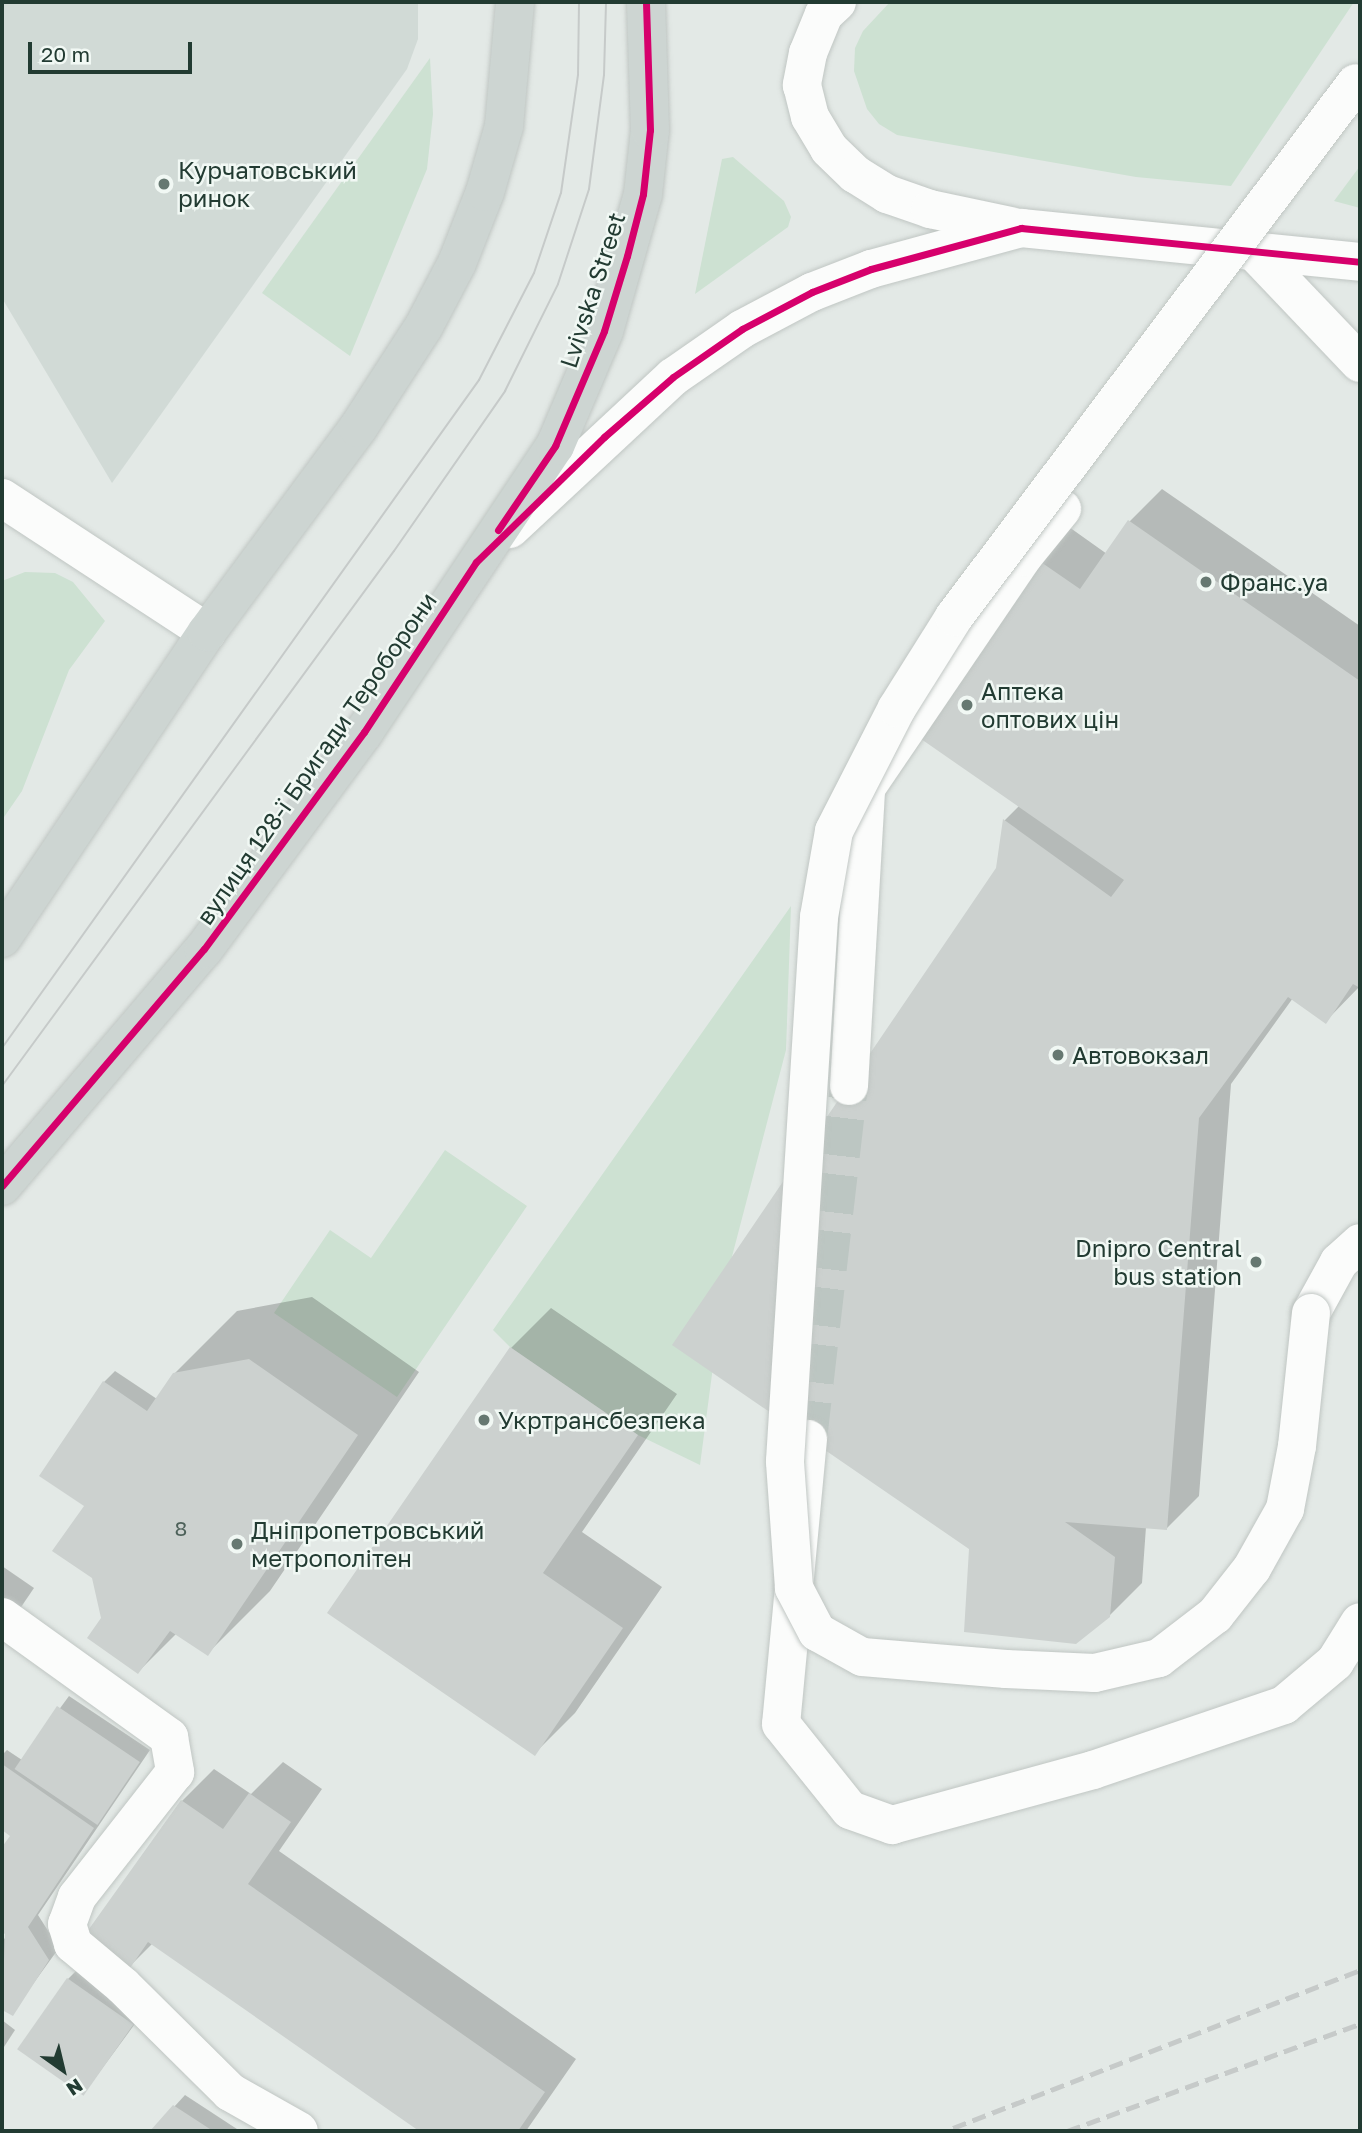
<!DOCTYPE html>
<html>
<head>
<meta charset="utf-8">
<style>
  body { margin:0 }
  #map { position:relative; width:1362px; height:2133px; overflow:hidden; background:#e3e9e6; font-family:"Golos Text",sans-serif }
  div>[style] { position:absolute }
  .built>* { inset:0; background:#d1dad6 }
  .green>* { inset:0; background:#cde1d2 }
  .shadow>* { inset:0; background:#0003 }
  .building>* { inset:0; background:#ccd1cf; transform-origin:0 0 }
  .minor-tunnel>* { height:38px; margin-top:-19px; transform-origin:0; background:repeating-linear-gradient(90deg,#bcc6c2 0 38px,transparent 0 57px) }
  .roads { filter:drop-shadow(0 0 2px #c0c6c3) drop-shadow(0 0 2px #c0c6c3) }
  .minor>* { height:38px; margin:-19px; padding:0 19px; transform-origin:19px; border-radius:19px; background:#fbfcfb }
  .major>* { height:38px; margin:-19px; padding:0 19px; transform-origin:19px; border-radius:19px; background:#cdd5d2 }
  .tram>* { height:2px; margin:-1px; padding:0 1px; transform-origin:1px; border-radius:1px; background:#c6cac9 }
  .rail>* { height:5px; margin-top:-2.5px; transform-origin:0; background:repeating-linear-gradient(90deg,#c6cac9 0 14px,transparent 0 21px) }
  .bridges { filter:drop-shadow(0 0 2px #c0c6c3) drop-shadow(0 0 2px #c0c6c3) }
  .minor-bridge>* { height:38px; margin:-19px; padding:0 19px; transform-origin:19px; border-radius:19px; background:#fbfcfb }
  .cycleway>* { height:7px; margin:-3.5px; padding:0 3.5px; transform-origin:3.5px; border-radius:3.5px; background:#d6006c }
  .dots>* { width:19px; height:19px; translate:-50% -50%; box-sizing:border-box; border:4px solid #f1f8f4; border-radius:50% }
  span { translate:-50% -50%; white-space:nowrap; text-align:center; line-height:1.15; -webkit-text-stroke:5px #f1f8f4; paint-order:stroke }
  .number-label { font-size:21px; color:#4d615a }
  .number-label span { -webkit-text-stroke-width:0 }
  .poi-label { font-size:24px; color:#223b32 }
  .left { translate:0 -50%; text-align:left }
  .right { translate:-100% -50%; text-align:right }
  .street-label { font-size:24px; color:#223b32 }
  .frame { position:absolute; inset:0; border:4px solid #223b32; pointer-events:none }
  .north { position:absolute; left:28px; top:2035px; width:70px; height:70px; -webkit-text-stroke:5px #f1f8f4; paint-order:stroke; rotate:146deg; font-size:19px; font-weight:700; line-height:28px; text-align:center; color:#223b32 }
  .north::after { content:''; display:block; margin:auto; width:24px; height:32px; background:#223b32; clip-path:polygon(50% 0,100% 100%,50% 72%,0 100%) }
  .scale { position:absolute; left:28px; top:42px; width:164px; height:32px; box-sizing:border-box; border:4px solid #223b32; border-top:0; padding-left:9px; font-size:21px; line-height:24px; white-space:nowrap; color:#223b32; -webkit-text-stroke:5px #f1f8f4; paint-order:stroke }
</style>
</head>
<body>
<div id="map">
  <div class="built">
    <div style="clip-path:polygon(2px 2px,418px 2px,418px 39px,407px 69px,112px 483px,2px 298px)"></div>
  </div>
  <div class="green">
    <div style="clip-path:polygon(890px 2px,1354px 2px,1231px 186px,1136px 177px,897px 135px,879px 124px,867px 109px,854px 71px,855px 48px,863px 31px)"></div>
    <div style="clip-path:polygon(430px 58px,433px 114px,427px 169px,350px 356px,262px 293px)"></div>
    <div style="clip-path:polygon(733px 157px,784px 201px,791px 217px,788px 227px,695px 294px,722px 159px)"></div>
    <div style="clip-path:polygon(1360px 166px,1360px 208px,1334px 201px)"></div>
    <div style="clip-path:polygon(25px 572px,55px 573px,73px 582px,105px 621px,69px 670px,22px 791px,2px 820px,2px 581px)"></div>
    <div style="clip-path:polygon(791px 906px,786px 1050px,723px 1291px,700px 1465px,638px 1435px,510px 1347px,493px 1330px)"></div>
    <div style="clip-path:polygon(445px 1150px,527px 1206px,397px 1397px,274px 1313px,330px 1230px,371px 1258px)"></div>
  </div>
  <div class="shadow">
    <div style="clip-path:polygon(1162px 489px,1360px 626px,1360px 986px,1326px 1021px,1293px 998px,1231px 1084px,1199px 1496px,1166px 1529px,1146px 1527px,1142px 1583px,1109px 1616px,970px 1549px,998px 869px,1005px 820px,1019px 806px,914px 732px,1069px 527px,1107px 554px,1130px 521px)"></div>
    <div style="clip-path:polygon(312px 1297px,419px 1372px,270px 1591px,208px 1653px,177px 1633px,138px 1672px,103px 1619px,86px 1505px,104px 1382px,115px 1371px,157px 1399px,174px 1374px,237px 1311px)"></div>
    <div style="clip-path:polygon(551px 1308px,677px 1394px,582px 1532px,662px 1587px,575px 1713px,535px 1753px,511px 1348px)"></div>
    <div style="clip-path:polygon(2px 1566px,34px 1588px,2px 1635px)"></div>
    <div style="clip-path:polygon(69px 1696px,150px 1750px,38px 1915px,59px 1948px,12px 2013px,2px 2008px,2px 1942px,8px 1934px,2px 1929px,2px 1849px,12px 1835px,2px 1827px,2px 1755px,7px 1750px,22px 1760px)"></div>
    <div style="clip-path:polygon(283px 1762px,322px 1789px,279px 1851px,576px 2059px,526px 2131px,422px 2131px,153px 1943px,130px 1966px,182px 1801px,214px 1769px,251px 1794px)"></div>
    <div style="clip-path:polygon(79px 1968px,143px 2013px,84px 2093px,68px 1979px)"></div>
    <div style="clip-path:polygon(2px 2020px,15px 2030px,2px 2050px)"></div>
    <div style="clip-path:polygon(185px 2095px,240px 2131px,152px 2131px)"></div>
  </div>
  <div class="building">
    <div style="clip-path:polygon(1128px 520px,1360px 681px,1360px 988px,1353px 984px,1326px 1024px,1288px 997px,1199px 1118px,1167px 1530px,1065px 1522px,1115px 1557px,1110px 1617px,1076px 1644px,964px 1632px,969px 1549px,672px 1345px,996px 868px,1003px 819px,1111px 897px,1124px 880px,911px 732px,1035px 558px,1080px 589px)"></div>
    <div style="clip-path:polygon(510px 1347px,638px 1435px,543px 1573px,623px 1628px,535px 1756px,327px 1613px)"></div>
    <div style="clip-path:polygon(249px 1359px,358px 1435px,208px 1656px,170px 1631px,138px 1674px,87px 1638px,101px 1618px,92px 1578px,52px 1551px,84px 1506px,39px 1476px,103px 1381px,147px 1411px,173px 1373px)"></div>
    <div style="left:57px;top:1706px;width:100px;height:76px;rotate:34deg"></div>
    <div style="clip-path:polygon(2px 1764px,94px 1828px,28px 1927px,49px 1960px,13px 2016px,2px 2010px,5px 1934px,2px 1932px,2px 1847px,10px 1836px,2px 1830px)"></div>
    <div style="clip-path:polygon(249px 1793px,291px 1822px,248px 1884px,545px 2092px,518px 2131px,419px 2131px,148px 1942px,130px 1968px,84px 1936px,181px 1800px,223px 1829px)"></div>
    <div style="left:67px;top:1978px;width:81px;height:87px;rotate:35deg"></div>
    <div style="clip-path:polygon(173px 2105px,213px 2131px,150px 2131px)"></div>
  </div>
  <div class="minor-tunnel">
    <div style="left:808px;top:1439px;width:355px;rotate:-83.4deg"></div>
  </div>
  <div class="roads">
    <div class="minor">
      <div style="left:837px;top:2px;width:18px;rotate:137deg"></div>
      <div style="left:824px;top:14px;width:42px;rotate:112.3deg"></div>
      <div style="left:808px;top:53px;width:33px;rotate:101deg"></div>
      <div style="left:802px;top:85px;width:33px;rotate:76deg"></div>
      <div style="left:810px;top:117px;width:37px;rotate:59deg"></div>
      <div style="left:829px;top:149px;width:36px;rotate:44deg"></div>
      <div style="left:855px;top:174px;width:38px;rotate:32deg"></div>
      <div style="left:887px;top:194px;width:46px;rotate:19.2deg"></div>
      <div style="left:930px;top:209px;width:83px;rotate:11.9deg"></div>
      <div style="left:1257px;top:255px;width:149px;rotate:46.4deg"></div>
      <div style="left:2px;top:498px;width:245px;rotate:33.2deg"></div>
      <div style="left:510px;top:529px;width:223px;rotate:-43deg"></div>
      <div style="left:673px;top:377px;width:84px;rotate:-34.8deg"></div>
      <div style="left:742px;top:329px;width:79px;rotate:-27.9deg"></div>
      <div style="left:812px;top:292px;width:63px;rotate:-21.3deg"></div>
      <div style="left:871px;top:269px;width:156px;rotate:-15.3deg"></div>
      <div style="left:1021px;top:228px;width:341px;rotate:5.7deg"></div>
      <div style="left:849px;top:1086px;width:298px;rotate:-86.7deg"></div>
      <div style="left:866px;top:788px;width:279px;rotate:-55.8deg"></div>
      <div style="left:1023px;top:557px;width:62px;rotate:-50.9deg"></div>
      <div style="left:1311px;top:1313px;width:58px;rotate:-61.2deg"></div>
      <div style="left:1339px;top:1262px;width:28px;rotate:-42deg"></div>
      <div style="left:808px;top:1439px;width:286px;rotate:95.4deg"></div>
      <div style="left:781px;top:1724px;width:110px;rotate:51.3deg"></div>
      <div style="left:850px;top:1810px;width:45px;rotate:19.7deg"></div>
      <div style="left:892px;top:1825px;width:208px;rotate:-15.3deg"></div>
      <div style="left:1093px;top:1770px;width:202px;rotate:-18.8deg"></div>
      <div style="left:1284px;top:1705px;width:67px;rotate:-40.1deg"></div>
      <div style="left:1335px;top:1662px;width:47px;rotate:-58deg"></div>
      <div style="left:2px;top:1617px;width:206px;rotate:35.7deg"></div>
      <div style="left:169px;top:1737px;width:36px;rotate:80deg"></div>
      <div style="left:175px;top:1772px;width:159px;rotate:128.1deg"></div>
      <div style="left:77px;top:1897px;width:29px;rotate:110deg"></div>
      <div style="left:67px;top:1924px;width:21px;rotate:73deg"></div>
      <div style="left:73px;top:1944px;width:65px;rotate:40deg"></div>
      <div style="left:123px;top:1986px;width:151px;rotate:44.7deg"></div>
      <div style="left:230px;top:2092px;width:79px;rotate:29.5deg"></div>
    </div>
    <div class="major">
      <div style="left:2px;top:938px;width:368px;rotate:-56.2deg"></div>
      <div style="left:207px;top:632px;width:254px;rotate:-53.5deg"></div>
      <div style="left:358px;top:428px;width:121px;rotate:-57.1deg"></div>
      <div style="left:424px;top:326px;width:71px;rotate:-62.4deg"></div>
      <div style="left:457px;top:263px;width:76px;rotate:-68.5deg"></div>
      <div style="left:485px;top:192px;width:69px;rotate:-73.9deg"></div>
      <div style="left:504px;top:126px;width:124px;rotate:-84.9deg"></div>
      <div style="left:2px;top:1186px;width:311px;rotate:-49.6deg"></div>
      <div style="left:204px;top:949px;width:270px;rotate:-53.6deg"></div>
      <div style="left:364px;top:732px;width:344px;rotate:-56.3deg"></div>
      <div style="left:555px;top:446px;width:125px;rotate:-66.9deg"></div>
      <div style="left:604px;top:331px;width:142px;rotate:-74.1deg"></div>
      <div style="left:643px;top:194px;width:64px;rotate:-83.8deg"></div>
      <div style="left:650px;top:130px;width:128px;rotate:-91.8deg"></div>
    </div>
  </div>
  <div class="tram">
    <div style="left:2px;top:1048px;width:821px;rotate:-54.47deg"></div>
    <div style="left:479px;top:380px;width:120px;rotate:-62.8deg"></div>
    <div style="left:534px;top:273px;width:84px;rotate:-71.4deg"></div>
    <div style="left:561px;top:193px;width:119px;rotate:-81.8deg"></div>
    <div style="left:578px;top:75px;width:73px;rotate:-89.2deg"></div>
    <div style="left:2px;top:1086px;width:663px;rotate:-53.77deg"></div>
    <div style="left:394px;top:551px;width:195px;rotate:-55.2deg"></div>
    <div style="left:505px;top:391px;width:119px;rotate:-63.6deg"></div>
    <div style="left:558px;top:284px;width:100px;rotate:-71.9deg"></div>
    <div style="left:589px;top:189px;width:115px;rotate:-82.5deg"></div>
    <div style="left:604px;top:75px;width:73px;rotate:-88.4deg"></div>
  </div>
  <div class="rail">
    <div style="left:953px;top:2128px;width:437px;rotate:-21.2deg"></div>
    <div style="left:1067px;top:2131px;width:312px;rotate:-20.1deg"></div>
  </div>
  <div class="bridges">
    <div class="minor-bridge">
      <div style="left:1311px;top:1313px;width:134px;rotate:96deg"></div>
      <div style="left:1297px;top:1446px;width:64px;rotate:100.8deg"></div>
      <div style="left:1285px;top:1509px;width:68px;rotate:119.2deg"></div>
      <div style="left:1252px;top:1568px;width:60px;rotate:128.2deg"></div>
      <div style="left:1215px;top:1615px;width:71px;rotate:142.5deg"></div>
      <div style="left:1159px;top:1658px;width:66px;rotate:166.8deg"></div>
      <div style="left:1095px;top:1673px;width:89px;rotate:-177.4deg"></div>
      <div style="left:1006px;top:1669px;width:144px;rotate:-175.2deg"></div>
      <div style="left:862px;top:1657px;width:51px;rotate:-150.9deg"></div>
      <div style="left:817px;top:1632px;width:50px;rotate:-117.6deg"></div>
      <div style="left:794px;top:1588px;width:127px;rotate:-94.1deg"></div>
      <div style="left:785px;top:1461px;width:545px;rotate:-86.42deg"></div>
      <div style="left:819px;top:917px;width:87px;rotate:-80.1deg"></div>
      <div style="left:834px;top:831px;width:138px;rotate:-62.9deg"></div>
      <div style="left:897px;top:708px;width:107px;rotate:-57.9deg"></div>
      <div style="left:954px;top:617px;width:668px;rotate:-53.03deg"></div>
    </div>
  </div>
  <div class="cycleway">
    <div style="left:498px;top:530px;width:102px;rotate:-55.8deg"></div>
    <div style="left:555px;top:446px;width:125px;rotate:-66.9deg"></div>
    <div style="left:604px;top:331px;width:78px;rotate:-73deg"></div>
    <div style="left:627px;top:256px;width:64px;rotate:-75.5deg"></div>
    <div style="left:643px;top:194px;width:64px;rotate:-83.8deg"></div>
    <div style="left:650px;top:130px;width:128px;rotate:-91.8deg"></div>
    <div style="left:2px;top:1186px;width:311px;rotate:-49.6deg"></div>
    <div style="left:204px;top:949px;width:270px;rotate:-53.6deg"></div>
    <div style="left:364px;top:732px;width:204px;rotate:-56.6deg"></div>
    <div style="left:476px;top:562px;width:179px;rotate:-44.3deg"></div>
    <div style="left:604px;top:437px;width:91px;rotate:-41deg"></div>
    <div style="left:673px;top:377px;width:84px;rotate:-34.8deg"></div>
    <div style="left:742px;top:329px;width:79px;rotate:-27.9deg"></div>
    <div style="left:812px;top:292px;width:63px;rotate:-21.3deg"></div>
    <div style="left:871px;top:269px;width:156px;rotate:-15.3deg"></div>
    <div style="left:1021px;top:228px;width:341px;rotate:5.7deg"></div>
  </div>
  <div class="dots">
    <div style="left:164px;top:184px;background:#667871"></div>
    <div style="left:1206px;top:582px;background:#667871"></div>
    <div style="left:967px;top:705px;background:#667871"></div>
    <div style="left:1058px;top:1055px;background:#667871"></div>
    <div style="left:1256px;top:1262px;background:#667871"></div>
    <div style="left:484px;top:1420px;background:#667871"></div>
    <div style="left:237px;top:1544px;background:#667871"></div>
  </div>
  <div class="number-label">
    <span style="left:181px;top:1528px">8</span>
  </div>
  <div class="poi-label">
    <span class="left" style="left:178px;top:184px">Курчатовський<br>ринок</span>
    <span class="left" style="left:1220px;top:582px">Франс.уа</span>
    <span class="left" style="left:981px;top:705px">Аптека<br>оптових цін</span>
    <span class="left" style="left:1072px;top:1055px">Автовокзал</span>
    <span class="right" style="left:1242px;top:1262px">Dnipro Central<br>bus station</span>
    <span class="left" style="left:498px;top:1420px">Укртрансбезпека</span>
    <span class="left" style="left:251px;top:1544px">Дніпропетровський<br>метрополітен</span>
  </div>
  <div class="street-label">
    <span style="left:592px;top:290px;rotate:-72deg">Lvivska Street</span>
    <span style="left:316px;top:758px;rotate:-55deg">вулиця 128-ї Бригади Тероборони</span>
  </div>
  <div class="frame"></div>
  <div class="north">N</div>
  <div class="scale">20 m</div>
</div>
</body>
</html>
